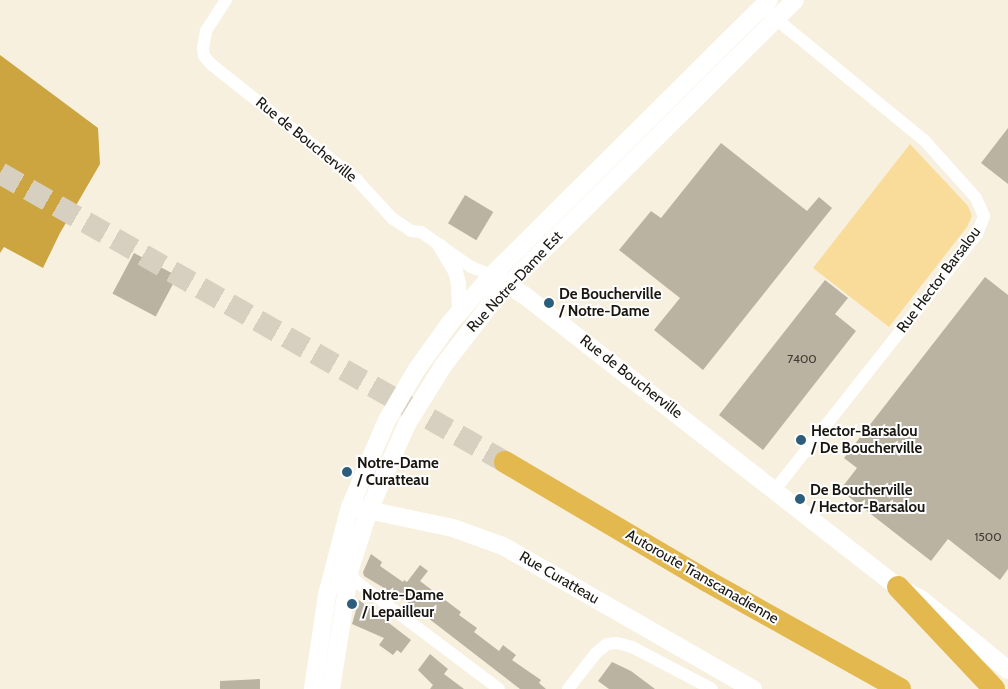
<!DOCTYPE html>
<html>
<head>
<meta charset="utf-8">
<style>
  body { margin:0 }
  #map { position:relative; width:1008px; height:689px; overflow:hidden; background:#f8f0de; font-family:Cabin,sans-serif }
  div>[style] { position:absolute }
  .green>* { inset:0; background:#f9dc99 }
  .water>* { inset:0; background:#cca440 }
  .building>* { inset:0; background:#bab3a2; transform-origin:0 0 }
  .motorway-tunnel>* { height:22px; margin-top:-11px; transform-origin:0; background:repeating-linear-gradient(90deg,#d7cfbf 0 22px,transparent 0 33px) }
  .minor>* { height:12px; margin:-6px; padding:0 6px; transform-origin:6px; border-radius:6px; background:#fff }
  .tertiary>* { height:15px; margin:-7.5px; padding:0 7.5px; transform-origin:7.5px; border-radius:7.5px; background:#fff }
  .secondary>* { height:18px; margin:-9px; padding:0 9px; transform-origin:9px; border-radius:9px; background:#fff }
  .motorway>* { height:22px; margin:-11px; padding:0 11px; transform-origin:11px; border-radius:11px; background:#e3b84e }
  .dots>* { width:14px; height:14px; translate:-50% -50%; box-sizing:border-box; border:2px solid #fefefe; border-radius:50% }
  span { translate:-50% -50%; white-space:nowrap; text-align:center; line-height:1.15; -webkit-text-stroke:4px #fefefe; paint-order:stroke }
  .number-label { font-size:12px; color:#413d34 }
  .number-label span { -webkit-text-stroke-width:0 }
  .street-label { font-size:15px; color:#191610 }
  .poi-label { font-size:15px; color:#191610; font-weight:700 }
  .left { translate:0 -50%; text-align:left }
</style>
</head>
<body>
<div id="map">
  <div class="green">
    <div style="clip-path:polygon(910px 144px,968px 206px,972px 216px,967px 227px,889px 327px,813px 268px)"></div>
  </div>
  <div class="water">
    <div style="clip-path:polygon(0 55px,98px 128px,100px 164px,60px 233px,43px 268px,4px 247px,0 253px)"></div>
  </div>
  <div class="building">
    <div style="clip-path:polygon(1008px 128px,1008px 184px,981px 163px)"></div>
    <div style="clip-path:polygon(721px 143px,807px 211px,819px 197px,832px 208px,703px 370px,654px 330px,680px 298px,619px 250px,651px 211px,661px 218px)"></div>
    <div style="left:465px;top:195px;width:33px;height:33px;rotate:31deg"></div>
    <div style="left:134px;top:253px;width:49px;height:46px;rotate:28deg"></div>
    <div style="clip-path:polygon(985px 277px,1008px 295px,1008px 569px,1000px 580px,948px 539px,931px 561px,840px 490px,857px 468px,844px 458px)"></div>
    <div style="clip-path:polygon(825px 280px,848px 298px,835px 314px,856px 331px,763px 450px,719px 415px)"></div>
    <div style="clip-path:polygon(371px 554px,382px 562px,380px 566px,403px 582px,404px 580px,407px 582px,420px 565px,428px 571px,420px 581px,461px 612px,459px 615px,477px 628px,474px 632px,499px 651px,503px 645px,516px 655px,512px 660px,541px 680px,539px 683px,546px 689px,520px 689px,406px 601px,364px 576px,363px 572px)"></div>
    <div style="clip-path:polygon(359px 600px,411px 640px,401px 653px,397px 650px,393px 655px,379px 645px,384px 638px,352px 624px)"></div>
    <div style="clip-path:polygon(430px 654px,448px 669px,444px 674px,464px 689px,430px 689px,433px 685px,418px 670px)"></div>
    <div style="clip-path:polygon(612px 662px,631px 671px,655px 689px,609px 689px,598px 681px)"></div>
    <div style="clip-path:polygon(260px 679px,260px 689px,220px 689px,220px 681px)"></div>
  </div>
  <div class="motorway-tunnel">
    <div style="left:0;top:173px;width:582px;rotate:29.78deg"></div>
  </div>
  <div class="minor">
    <div style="left:226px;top:0;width:37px;rotate:123deg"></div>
    <div style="left:206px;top:31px;width:17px;rotate:100deg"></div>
    <div style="left:203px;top:48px;width:8px;rotate:83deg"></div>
    <div style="left:204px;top:56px;width:12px;rotate:48deg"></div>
    <div style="left:212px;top:65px;width:185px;rotate:38.4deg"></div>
    <div style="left:357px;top:180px;width:52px;rotate:47.4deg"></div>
    <div style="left:392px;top:218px;width:23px;rotate:34deg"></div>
    <div style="left:411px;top:231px;width:10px;rotate:6deg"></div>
    <div style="left:421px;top:232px;width:61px;rotate:35deg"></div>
    <div style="left:471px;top:267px;width:22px;rotate:21deg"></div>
    <div style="left:770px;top:14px;width:199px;rotate:39.3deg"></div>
    <div style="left:924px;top:140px;width:78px;rotate:48.1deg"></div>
    <div style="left:976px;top:198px;width:20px;rotate:66deg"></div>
    <div style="left:984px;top:216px;width:19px;rotate:111deg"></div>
    <div style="left:977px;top:234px;width:326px;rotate:128.3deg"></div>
    <div style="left:350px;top:569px;width:7px;rotate:82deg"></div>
    <div style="left:351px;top:576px;width:10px;rotate:45deg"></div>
    <div style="left:358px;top:583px;width:176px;rotate:36.9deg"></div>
    <div style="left:568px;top:689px;width:46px;rotate:-52.1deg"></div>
    <div style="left:596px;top:653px;width:14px;rotate:-39deg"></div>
    <div style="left:607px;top:644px;width:10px;rotate:-6deg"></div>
    <div style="left:617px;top:643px;width:16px;rotate:15deg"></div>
    <div style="left:632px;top:647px;width:90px;rotate:27.7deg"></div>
  </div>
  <div class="tertiary">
    <div style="left:440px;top:246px;width:29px;rotate:59deg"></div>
    <div style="left:455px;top:271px;width:12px;rotate:76deg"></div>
    <div style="left:458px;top:283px;width:29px;rotate:88deg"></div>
  </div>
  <div class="secondary">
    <div style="left:499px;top:279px;width:30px;rotate:33deg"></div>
    <div style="left:524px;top:295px;width:474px;rotate:38deg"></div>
    <div style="left:898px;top:587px;width:27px;rotate:28deg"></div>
    <div style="left:922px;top:600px;width:32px;rotate:39deg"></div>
    <div style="left:947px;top:620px;width:79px;rotate:39.3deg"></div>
    <div style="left:358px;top:508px;width:97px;rotate:11.9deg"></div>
    <div style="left:453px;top:528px;width:53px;rotate:19.8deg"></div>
    <div style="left:503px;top:546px;width:288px;rotate:29.8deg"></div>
    <div style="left:313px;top:689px;width:95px;rotate:-81.5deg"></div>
    <div style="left:327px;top:595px;width:91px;rotate:-75.4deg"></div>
    <div style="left:350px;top:507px;width:92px;rotate:-67deg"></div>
    <div style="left:386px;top:422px;width:61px;rotate:-59.7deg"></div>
    <div style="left:417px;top:369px;width:57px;rotate:-54.3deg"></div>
    <div style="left:450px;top:323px;width:64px;rotate:-48.8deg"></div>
    <div style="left:492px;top:275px;width:390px;rotate:-44.8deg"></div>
    <div style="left:331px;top:689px;width:121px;rotate:-81deg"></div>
    <div style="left:350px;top:569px;width:62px;rotate:-72.1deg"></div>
    <div style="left:369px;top:510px;width:94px;rotate:-66.2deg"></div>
    <div style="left:407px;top:424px;width:68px;rotate:-58.2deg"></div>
    <div style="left:443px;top:366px;width:87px;rotate:-52.5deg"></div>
    <div style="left:496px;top:297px;width:421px;rotate:-44.8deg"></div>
  </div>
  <div class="motorway">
    <div style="left:505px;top:462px;width:234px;rotate:30.5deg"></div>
    <div style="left:707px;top:581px;width:221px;rotate:29.2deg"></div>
    <div style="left:898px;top:587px;width:140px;rotate:46.7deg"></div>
  </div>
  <div class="dots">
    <div style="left:549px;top:303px;background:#2c5e7b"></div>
    <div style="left:801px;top:440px;background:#2c5e7b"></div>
    <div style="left:347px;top:472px;background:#2c5e7b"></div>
    <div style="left:800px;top:499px;background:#2c5e7b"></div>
    <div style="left:352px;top:604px;background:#2c5e7b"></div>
  </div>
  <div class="number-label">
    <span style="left:802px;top:359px">7400</span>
    <span style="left:988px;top:537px">1500</span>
  </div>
  <div class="street-label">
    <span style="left:306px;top:140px;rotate:39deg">Rue de Boucherville</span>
    <span style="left:939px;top:280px;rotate:-53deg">Rue Hector Barsalou</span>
    <span style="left:515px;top:282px;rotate:-47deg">Rue Notre-Dame Est</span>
    <span style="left:631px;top:377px;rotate:38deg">Rue de Boucherville</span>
    <span style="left:702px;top:577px;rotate:30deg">Autoroute Transcanadienne</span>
    <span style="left:559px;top:578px;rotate:30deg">Rue Curatteau</span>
  </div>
  <div class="poi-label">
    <span class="left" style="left:559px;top:303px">De Boucherville<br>/ Notre-Dame</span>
    <span class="left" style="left:811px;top:440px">Hector-Barsalou<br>/ De Boucherville</span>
    <span class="left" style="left:357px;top:472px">Notre-Dame<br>/ Curatteau</span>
    <span class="left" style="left:810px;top:499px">De Boucherville<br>/ Hector-Barsalou</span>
    <span class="left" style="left:362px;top:604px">Notre-Dame<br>/ Lepailleur</span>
  </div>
</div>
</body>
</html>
